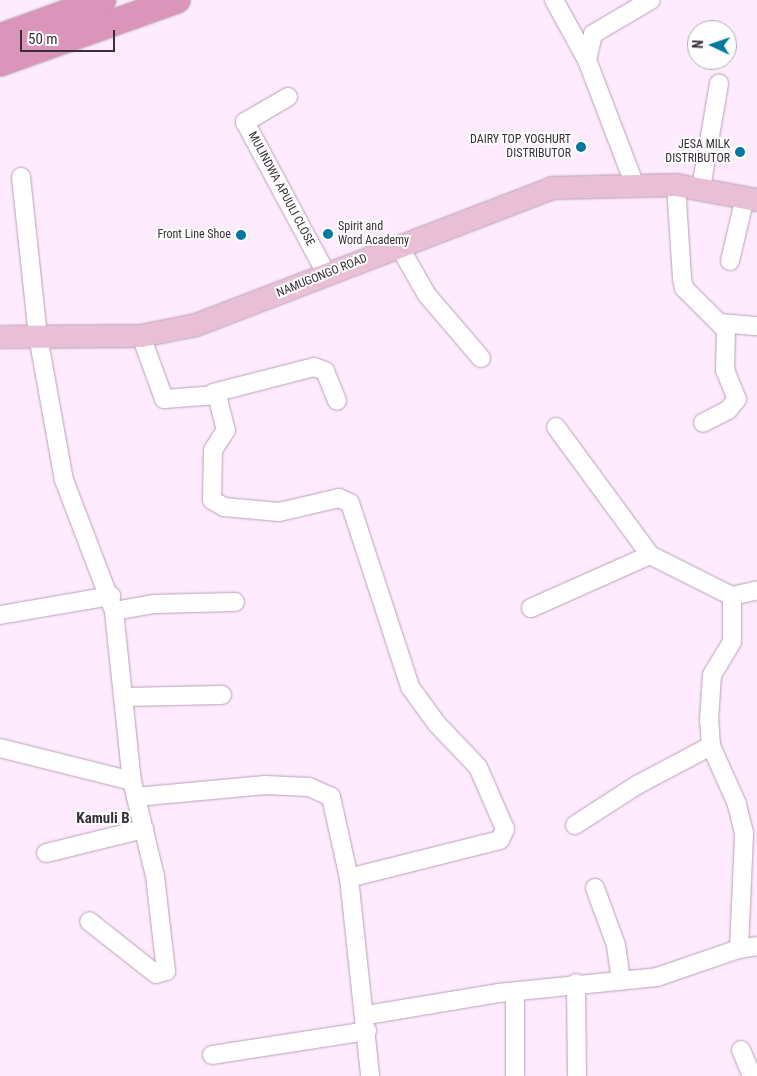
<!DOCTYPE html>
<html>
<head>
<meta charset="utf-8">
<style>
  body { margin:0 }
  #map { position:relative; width:757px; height:1076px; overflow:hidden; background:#feebfd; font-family:"Roboto Condensed",sans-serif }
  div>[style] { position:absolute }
  .roads { filter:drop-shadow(0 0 1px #b7a1b6) drop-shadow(0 0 1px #b7a1b6) }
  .minor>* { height:18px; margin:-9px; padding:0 9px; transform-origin:9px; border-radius:9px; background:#fff }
  .major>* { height:22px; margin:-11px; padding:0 11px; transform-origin:11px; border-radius:11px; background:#e9bfd6 }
  .highway>* { height:26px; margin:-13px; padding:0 13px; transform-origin:13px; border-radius:13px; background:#db95bb }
  .dots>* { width:14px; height:14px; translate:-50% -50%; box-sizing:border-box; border:2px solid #fff; border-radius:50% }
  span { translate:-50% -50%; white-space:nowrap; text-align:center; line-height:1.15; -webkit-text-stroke:4px #fff; paint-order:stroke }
  .poi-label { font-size:12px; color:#382f38 }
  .right { translate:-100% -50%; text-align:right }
  .left { translate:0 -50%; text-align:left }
  .street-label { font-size:12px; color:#382f38 }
  .quarter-label { font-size:15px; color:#382f38; font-weight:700 }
  .north { position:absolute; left:687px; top:20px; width:50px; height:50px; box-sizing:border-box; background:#fff; border:1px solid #afacaf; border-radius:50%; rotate:273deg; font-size:14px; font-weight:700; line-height:20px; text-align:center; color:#382f38 }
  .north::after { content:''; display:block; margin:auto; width:18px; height:22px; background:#0078a1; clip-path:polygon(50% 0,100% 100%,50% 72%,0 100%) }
  .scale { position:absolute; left:20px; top:30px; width:95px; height:22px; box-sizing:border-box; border:2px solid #382f38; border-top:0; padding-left:6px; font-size:15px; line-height:18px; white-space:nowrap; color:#382f38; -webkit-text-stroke:4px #fff; paint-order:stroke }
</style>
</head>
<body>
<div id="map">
  <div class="roads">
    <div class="minor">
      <div style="left:554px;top:0;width:68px;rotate:61.2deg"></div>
      <div style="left:288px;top:97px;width:50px;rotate:149.8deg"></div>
      <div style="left:245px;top:122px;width:171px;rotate:61.8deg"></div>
      <div style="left:21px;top:177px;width:160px;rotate:83.9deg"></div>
      <div style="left:38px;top:336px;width:146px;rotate:79.8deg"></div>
      <div style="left:64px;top:480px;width:140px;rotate:69.1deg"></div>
      <div style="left:114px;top:611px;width:171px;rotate:84deg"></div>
      <div style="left:132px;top:781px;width:98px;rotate:76.4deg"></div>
      <div style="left:155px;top:876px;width:96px;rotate:83.4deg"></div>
      <div style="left:166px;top:971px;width:10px;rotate:163deg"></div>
      <div style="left:156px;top:974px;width:85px;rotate:-141.7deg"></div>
      <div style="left:634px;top:183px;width:132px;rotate:-110.9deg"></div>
      <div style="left:587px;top:60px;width:27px;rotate:-77deg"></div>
      <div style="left:593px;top:34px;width:67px;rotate:-30.4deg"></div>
      <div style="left:676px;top:185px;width:94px;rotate:86.3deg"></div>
      <div style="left:682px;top:279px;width:9px;rotate:77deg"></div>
      <div style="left:684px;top:288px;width:59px;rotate:45deg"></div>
      <div style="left:726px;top:330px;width:40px;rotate:91.4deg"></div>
      <div style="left:725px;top:370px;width:31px;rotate:68deg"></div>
      <div style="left:737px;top:399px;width:14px;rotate:129deg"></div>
      <div style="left:728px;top:410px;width:28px;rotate:153deg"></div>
      <div style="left:701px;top:188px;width:106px;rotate:-80.2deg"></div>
      <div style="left:399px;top:246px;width:56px;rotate:60.3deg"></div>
      <div style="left:427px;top:295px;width:83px;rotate:49.4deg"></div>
      <div style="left:730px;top:261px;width:66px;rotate:-76.8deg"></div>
      <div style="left:720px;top:323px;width:37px;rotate:5deg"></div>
      <div style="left:141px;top:336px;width:67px;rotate:69.9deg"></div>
      <div style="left:164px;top:399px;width:53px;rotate:-4.3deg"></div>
      <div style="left:217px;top:395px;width:36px;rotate:76deg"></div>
      <div style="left:226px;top:430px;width:24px;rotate:123deg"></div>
      <div style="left:213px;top:450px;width:50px;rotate:91.1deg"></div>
      <div style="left:212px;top:500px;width:14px;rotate:30deg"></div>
      <div style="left:224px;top:507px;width:55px;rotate:5.2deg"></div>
      <div style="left:279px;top:512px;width:62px;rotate:-13.1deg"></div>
      <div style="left:339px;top:498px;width:12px;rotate:24deg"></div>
      <div style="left:350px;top:503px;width:194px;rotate:71.9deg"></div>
      <div style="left:410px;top:687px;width:46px;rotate:53.9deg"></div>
      <div style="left:437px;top:724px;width:59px;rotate:46.4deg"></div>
      <div style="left:478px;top:767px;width:68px;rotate:66.5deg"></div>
      <div style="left:505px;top:829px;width:12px;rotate:114deg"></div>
      <div style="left:500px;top:840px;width:156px;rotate:165.9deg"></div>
      <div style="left:213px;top:393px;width:104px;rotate:-14.4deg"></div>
      <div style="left:314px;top:367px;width:12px;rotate:20deg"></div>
      <div style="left:325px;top:371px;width:32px;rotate:68deg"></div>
      <div style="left:556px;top:427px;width:159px;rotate:53.7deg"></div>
      <div style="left:531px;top:608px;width:130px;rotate:-24deg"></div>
      <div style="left:650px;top:555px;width:92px;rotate:26.6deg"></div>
      <div style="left:732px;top:596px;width:26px;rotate:-13deg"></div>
      <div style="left:114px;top:611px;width:41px;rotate:-9.9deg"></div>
      <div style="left:154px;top:604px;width:81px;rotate:-1.4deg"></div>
      <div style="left:0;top:615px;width:113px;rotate:-9.7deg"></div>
      <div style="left:124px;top:697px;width:98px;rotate:-1.2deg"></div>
      <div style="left:0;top:748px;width:136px;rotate:14deg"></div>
      <div style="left:136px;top:797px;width:130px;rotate:-5.3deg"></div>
      <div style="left:265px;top:785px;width:44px;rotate:2.6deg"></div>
      <div style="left:309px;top:787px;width:24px;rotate:24deg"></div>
      <div style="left:331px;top:797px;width:83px;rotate:77.5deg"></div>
      <div style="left:349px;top:878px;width:199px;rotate:83.9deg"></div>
      <div style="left:575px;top:825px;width:74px;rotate:-32.8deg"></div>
      <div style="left:637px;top:785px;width:84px;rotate:-27.8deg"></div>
      <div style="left:46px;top:853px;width:101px;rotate:-13.8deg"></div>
      <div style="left:595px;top:888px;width:61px;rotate:69.8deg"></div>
      <div style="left:616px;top:945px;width:34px;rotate:82deg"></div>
      <div style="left:739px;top:949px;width:18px;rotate:-9deg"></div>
      <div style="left:576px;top:983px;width:93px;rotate:89.4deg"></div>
      <div style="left:367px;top:1015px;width:133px;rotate:-9.5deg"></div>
      <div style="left:498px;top:993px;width:160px;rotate:-5.7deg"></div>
      <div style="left:657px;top:977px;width:87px;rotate:-18.9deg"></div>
      <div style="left:739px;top:949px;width:116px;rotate:-87.5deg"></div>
      <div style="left:744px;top:833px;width:30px;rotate:-104deg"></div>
      <div style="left:737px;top:804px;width:64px;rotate:-114.1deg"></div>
      <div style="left:711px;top:746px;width:26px;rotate:-94deg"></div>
      <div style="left:709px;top:720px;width:45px;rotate:-86.2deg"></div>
      <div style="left:712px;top:675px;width:39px;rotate:-59deg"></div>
      <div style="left:732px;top:642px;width:46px;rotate:-90deg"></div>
      <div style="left:741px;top:1050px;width:28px;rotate:67deg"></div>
      <div style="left:212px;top:1055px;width:157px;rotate:-8.8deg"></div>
      <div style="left:515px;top:1076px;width:84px;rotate:-90deg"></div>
    </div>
    <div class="major">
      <div style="left:0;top:337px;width:141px;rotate:-0.4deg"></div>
      <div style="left:141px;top:336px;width:56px;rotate:-11.3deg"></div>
      <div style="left:196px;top:325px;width:381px;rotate:-21deg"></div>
      <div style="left:552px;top:188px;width:124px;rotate:-1.4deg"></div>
      <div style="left:676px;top:185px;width:82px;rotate:10.5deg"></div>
    </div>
    <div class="highway">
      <div style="left:0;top:37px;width:109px;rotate:-19.8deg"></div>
      <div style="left:0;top:63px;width:188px;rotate:-19.6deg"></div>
    </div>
  </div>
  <div class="dots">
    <div style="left:581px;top:147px;background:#0078a1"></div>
    <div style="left:740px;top:152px;background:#0078a1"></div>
    <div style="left:328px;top:234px;background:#0078a1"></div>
    <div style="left:241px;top:235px;background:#0078a1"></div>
  </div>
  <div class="poi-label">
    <span class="right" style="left:571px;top:147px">DAIRY TOP YOGHURT<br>DISTRIBUTOR</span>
    <span class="right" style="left:730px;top:152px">JESA MILK<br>DISTRIBUTOR</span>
    <span class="left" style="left:338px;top:234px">Spirit and<br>Word Academy</span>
    <span class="right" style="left:231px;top:235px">Front Line Shoe</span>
  </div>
  <div class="street-label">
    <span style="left:281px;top:189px;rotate:62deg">MULINDWA APUULI CLOSE</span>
    <span style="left:322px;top:276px;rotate:-22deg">NAMUGONGO ROAD</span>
  </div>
  <div class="quarter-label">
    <span style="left:103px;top:819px">Kamuli B</span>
  </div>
  <div class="north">N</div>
  <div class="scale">50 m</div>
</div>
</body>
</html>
